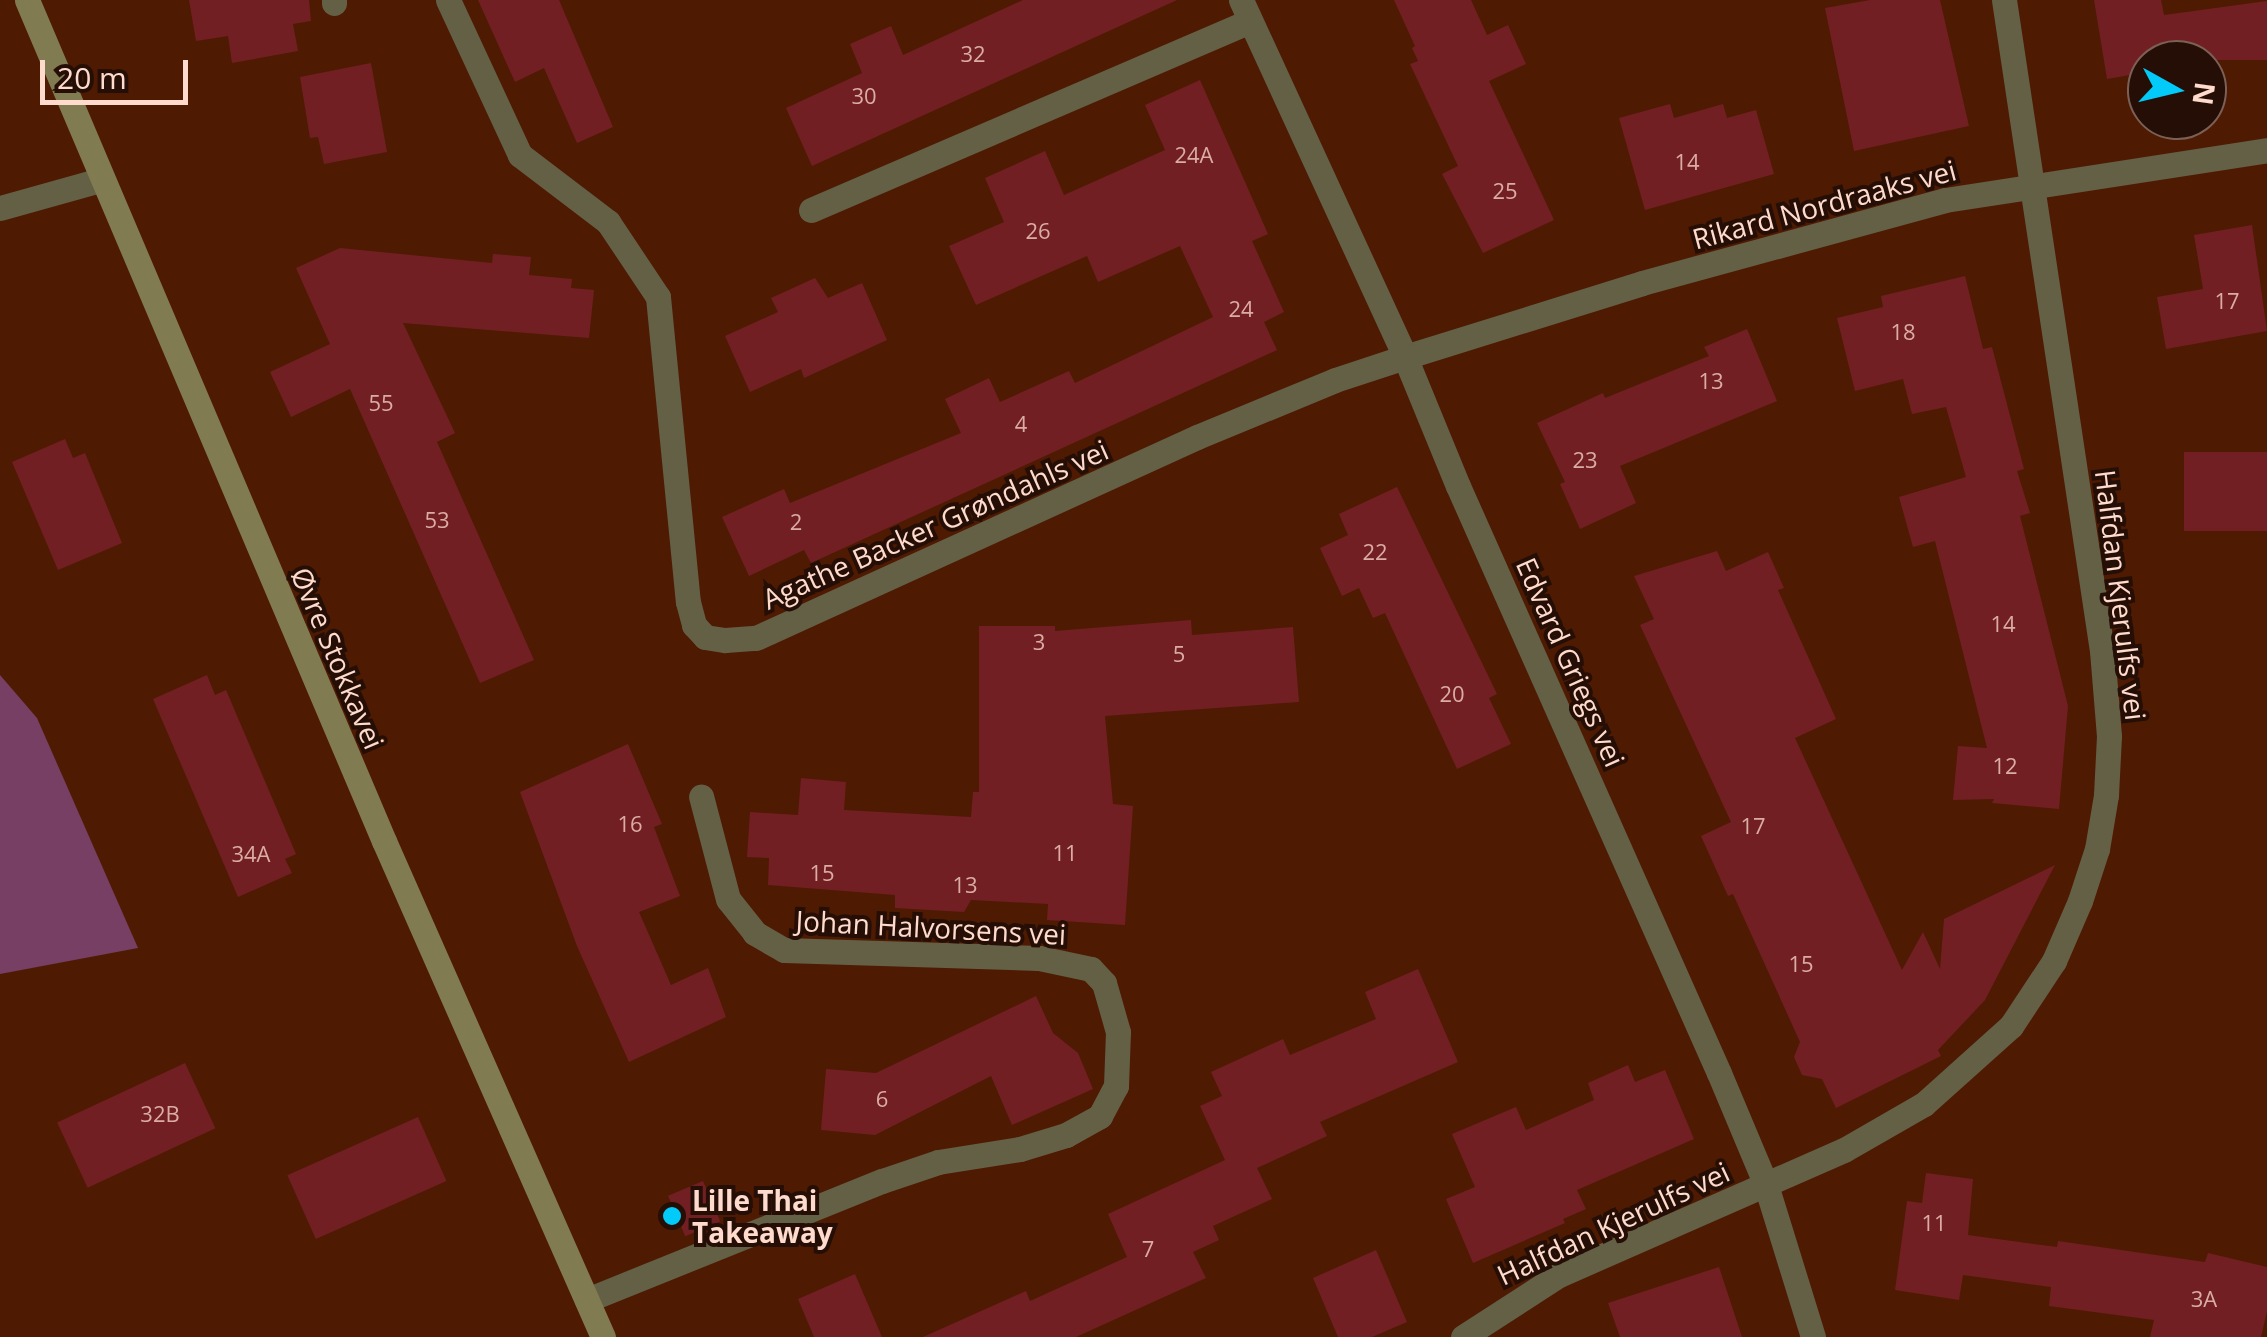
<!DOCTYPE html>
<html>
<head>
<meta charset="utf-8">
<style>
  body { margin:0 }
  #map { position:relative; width:2267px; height:1337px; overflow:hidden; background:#4f1a02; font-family:"Open Sans",sans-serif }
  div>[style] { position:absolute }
  .green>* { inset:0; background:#763f63 }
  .building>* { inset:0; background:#711f23; transform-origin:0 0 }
  .minor>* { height:25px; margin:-12.5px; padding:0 12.5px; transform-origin:12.5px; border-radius:12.5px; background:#636046 }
  .secondary>* { height:25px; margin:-12.5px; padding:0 12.5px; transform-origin:12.5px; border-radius:12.5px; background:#817b52 }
  .dots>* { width:28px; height:28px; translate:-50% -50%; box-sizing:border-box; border:5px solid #250e05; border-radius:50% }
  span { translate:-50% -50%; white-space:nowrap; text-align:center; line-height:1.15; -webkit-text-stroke:8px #250e05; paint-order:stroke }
  .number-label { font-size:22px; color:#dbaca2 }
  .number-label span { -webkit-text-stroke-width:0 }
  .street-label { font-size:28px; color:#fedbcd }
  .poi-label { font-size:28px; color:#fedbcd; font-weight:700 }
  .left { translate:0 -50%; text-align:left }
  .north { position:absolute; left:2127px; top:40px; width:100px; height:100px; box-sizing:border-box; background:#250e05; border:2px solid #7c6055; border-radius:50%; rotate:98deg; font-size:28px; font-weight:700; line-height:40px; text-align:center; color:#fedbcd }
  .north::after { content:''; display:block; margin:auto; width:35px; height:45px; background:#02cbf9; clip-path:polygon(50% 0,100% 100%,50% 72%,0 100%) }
  .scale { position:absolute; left:40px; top:60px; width:148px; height:45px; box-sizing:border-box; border:5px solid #fedbcd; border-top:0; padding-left:12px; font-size:30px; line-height:35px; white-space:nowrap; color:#fedbcd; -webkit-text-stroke:8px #250e05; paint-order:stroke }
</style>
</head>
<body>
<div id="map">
  <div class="green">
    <div style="clip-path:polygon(0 675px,37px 718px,138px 948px,0 974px)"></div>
  </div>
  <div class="building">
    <div style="clip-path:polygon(189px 0,309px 0,311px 21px,293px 24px,298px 51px,232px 63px,228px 36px,196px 41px)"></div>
    <div style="clip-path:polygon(478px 0,559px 0,613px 127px,577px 143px,544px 68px,515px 82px)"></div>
    <div style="clip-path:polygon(1023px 0,1177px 0,812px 166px,786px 108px,862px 73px,850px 44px,891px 26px,903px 55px)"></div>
    <div style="clip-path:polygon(1394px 0,1471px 0,1487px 35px,1508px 25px,1526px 64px,1489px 81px,1554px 220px,1483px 253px,1442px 174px,1458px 166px,1410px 64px,1418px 61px,1412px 48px,1415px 46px)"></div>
    <div style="clip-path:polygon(1870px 0,1940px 0,1969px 126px,1854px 151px,1825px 8px)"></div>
    <div style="clip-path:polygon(2094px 0,2161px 0,2164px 15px,2267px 1px,2267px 60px,2147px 60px,2147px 72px,2107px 79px)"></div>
    <div style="clip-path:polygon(371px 63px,387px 152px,324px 164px,318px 137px,310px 138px,300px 77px)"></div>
    <div style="clip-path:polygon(1200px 80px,1268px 234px,1252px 241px,1284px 312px,1264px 322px,1277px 350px,811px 563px,804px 550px,749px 576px,722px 517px,784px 489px,790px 503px,961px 433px,945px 399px,989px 378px,1000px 402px,1069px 371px,1075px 383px,1213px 317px,1180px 246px,1098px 282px,1087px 256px,976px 305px,949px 246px,1004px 222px,985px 178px,1045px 151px,1064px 195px,1165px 150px,1145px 105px)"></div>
    <div style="clip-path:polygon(1670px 104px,1674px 118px,1723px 104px,1727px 118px,1756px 110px,1774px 174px,1645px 210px,1619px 118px)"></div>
    <div style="clip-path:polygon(2252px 225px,2267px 331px,2166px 349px,2157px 297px,2203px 289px,2194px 235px)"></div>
    <div style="clip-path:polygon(340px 248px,492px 263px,493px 254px,531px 257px,529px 275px,572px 279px,571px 288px,594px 290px,589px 338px,403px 323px,455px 433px,437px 442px,534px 660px,480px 683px,350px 389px,291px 417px,270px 372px,330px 344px,296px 268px)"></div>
    <div style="clip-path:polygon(1965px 276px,1983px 349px,1992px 347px,2024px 469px,2017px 471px,2030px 513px,2020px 516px,2068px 706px,2059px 809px,1992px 803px,1994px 799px,1953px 800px,1958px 746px,1987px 748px,1935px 541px,1913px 547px,1899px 497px,1966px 477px,1946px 407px,1912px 414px,1903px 379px,1855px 391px,1837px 318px,1883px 307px,1881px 296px)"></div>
    <div style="clip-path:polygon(815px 278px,828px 298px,862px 283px,887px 340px,804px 378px,801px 369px,750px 392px,725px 336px,778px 312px,771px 298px)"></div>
    <div style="clip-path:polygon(1747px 329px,1777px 401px,1620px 466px,1636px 503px,1580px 529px,1560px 484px,1565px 482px,1537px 423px,1603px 393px,1605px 398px,1709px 356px,1704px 347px)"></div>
    <div style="clip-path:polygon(65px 439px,73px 458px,85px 453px,122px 543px,58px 570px,12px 462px)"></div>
    <div style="left:2267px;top:452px;width:79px;height:83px;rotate:90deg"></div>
    <div style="clip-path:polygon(1397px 487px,1497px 694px,1489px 698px,1511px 744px,1457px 769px,1385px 613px,1373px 618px,1359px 588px,1342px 596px,1320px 548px,1348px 535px,1339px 514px)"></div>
    <div style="clip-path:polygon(1717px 551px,1726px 571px,1768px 552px,1784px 588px,1778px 590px,1836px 719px,1795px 738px,1902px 970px,1923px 932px,1940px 969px,1944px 919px,2055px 865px,1985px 1000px,1938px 1050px,1941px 1056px,1836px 1108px,1822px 1079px,1802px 1075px,1794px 1057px,1800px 1042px,1733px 894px,1728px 896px,1701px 836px,1731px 822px,1640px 625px,1654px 619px,1634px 576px)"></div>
    <div style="clip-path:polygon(1191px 620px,1192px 635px,1293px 627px,1299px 702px,1105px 716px,1113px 804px,1133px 806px,1125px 925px,1047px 920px,1048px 904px,971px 900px,964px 912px,895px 908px,895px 895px,768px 885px,769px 858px,747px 857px,750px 812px,798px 815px,801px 778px,846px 782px,844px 810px,971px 817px,973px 792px,979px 792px,979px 626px,1055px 626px,1055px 631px)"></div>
    <div style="clip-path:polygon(207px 675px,215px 695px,226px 690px,296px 854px,285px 859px,292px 873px,238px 897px,153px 699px)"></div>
    <div style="clip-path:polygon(628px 744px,662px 824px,654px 827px,680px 896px,639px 912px,671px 985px,708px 968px,726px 1017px,629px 1062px,577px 946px,520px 792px)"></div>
    <div style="clip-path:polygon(1418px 969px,1458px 1062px,1320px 1122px,1327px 1136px,1257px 1168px,1272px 1199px,1213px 1226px,1219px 1240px,1193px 1252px,1206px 1278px,1076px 1337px,923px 1337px,1026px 1291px,1030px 1301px,1127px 1257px,1108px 1214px,1225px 1160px,1200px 1106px,1222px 1096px,1211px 1072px,1283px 1039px,1290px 1055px,1376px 1019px,1365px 992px)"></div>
    <div style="clip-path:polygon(1036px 996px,1053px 1033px,1078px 1053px,1093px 1089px,1012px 1125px,991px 1076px,875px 1135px,821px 1130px,826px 1069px,876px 1073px)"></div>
    <div style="left:185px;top:1063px;width:72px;height:141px;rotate:65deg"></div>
    <div style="clip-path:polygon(1628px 1065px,1635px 1082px,1665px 1070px,1694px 1139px,1577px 1190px,1586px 1209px,1563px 1219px,1565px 1223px,1473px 1263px,1446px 1199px,1475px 1187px,1452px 1134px,1516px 1107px,1526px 1130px,1594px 1100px,1588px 1083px)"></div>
    <div style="left:418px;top:1117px;width:70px;height:143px;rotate:66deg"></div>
    <div style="clip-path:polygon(1926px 1173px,1973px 1179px,1968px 1235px,2057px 1247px,2058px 1241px,2205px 1262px,2208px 1253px,2267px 1267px,2267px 1311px,2261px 1337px,2150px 1337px,2154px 1320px,2049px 1306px,2051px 1287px,1963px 1275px,1959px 1300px,1895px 1290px,1907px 1201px,1922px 1203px)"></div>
    <div style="left:703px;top:1181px;width:44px;height:38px;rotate:67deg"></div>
    <div style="clip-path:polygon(1376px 1250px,1407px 1322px,1372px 1337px,1338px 1337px,1313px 1278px)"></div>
    <div style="clip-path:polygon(1719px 1267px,1742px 1337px,1620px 1337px,1608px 1303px)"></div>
    <div style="clip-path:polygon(855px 1274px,882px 1337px,814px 1337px,798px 1299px)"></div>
  </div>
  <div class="minor">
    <div style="left:334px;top:0;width:3px;rotate:90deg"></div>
    <div style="left:448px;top:0;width:171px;rotate:65.1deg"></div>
    <div style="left:520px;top:155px;width:111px;rotate:37.3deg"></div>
    <div style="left:608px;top:222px;width:90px;rotate:56.3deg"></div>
    <div style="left:658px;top:297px;width:306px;rotate:84.4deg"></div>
    <div style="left:688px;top:602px;width:24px;rotate:75deg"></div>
    <div style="left:694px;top:625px;width:16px;rotate:47deg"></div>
    <div style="left:705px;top:637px;width:20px;rotate:9deg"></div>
    <div style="left:725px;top:640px;width:31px;rotate:-4deg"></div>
    <div style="left:756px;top:638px;width:485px;rotate:-24.5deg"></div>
    <div style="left:1197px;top:437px;width:149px;rotate:-22.4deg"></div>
    <div style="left:1335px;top:380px;width:74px;rotate:-18.2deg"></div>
    <div style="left:1405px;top:357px;width:248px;rotate:-17.3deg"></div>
    <div style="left:1642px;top:283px;width:314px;rotate:-15.3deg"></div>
    <div style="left:1945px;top:200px;width:326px;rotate:-8.8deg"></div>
    <div style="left:1241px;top:0;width:393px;rotate:65.3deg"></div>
    <div style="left:1405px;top:357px;width:139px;rotate:67.7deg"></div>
    <div style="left:1458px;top:486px;width:642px;rotate:66.03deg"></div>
    <div style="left:1719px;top:1073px;width:121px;rotate:67.2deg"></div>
    <div style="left:1766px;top:1185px;width:159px;rotate:72.8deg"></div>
    <div style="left:0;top:208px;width:104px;rotate:-15.6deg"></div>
    <div style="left:811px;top:210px;width:478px;rotate:-23.3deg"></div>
    <div style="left:587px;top:1300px;width:318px;rotate:-22deg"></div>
    <div style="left:882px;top:1181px;width:59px;rotate:-18.7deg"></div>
    <div style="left:938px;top:1162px;width:83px;rotate:-9deg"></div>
    <div style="left:1020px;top:1149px;width:48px;rotate:-16.9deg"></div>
    <div style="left:1066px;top:1135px;width:39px;rotate:-29deg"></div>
    <div style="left:1100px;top:1116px;width:34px;rotate:-62deg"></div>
    <div style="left:1116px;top:1086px;width:54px;rotate:-87.9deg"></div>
    <div style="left:1118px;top:1032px;width:51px;rotate:-105.9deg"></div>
    <div style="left:1104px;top:983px;width:19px;rotate:-133deg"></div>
    <div style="left:1091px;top:969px;width:53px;rotate:-168.1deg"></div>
    <div style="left:1039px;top:958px;width:255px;rotate:-178.2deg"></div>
    <div style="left:784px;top:950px;width:34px;rotate:-150deg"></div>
    <div style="left:755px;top:933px;width:43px;rotate:-128.5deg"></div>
    <div style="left:728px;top:899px;width:106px;rotate:-104.7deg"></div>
    <div style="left:1463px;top:1337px;width:114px;rotate:-32.9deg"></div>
    <div style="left:1559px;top:1275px;width:311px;rotate:-23.7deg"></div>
    <div style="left:1844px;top:1150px;width:92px;rotate:-29.9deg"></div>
    <div style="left:1924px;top:1104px;width:117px;rotate:-41.9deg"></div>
    <div style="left:2011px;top:1026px;width:78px;rotate:-56.5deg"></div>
    <div style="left:2054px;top:961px;width:65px;rotate:-66.6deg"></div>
    <div style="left:2080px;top:901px;width:55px;rotate:-71.9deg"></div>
    <div style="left:2097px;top:849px;width:55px;rotate:-80.5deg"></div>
    <div style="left:2106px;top:795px;width:59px;rotate:-87.1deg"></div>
    <div style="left:2109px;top:736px;width:85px;rotate:-94.7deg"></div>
    <div style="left:2102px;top:651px;width:658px;rotate:-98.56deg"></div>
  </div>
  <div class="secondary">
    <div style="left:27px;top:0;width:914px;rotate:67deg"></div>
    <div style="left:384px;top:841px;width:542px;rotate:66.18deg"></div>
  </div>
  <div class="dots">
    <div style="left:672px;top:1216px;background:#02cbf9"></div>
  </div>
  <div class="number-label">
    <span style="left:973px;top:54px">32</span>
    <span style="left:864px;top:96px">30</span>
    <span style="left:1194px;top:155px">24A</span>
    <span style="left:1687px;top:162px">14</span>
    <span style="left:1505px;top:191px">25</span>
    <span style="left:1038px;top:231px">26</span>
    <span style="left:2227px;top:301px">17</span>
    <span style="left:1241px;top:309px">24</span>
    <span style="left:1903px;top:332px">18</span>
    <span style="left:1711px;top:381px">13</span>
    <span style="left:381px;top:403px">55</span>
    <span style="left:1021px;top:424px">4</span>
    <span style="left:1585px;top:460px">23</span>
    <span style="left:437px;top:520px">53</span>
    <span style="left:796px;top:522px">2</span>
    <span style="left:1375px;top:552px">22</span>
    <span style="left:2003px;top:624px">14</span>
    <span style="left:1039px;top:642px">3</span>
    <span style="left:1179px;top:654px">5</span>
    <span style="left:1452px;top:694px">20</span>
    <span style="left:2005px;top:766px">12</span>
    <span style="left:630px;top:824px">16</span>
    <span style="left:1753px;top:826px">17</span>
    <span style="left:1065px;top:853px">11</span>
    <span style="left:251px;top:854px">34A</span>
    <span style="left:822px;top:873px">15</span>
    <span style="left:965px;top:885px">13</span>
    <span style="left:1801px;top:964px">15</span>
    <span style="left:882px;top:1099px">6</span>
    <span style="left:160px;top:1114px">32B</span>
    <span style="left:1934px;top:1223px">11</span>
    <span style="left:1148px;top:1249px">7</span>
    <span style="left:2204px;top:1299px">3A</span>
  </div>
  <div class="street-label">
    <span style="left:1824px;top:204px;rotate:-15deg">Rikard Nordraaks vei</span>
    <span style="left:935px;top:524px;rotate:-24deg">Agathe Backer Grøndahls vei</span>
    <span style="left:2121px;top:595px;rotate:83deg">Halfdan Kjerulfs vei</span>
    <span style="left:338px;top:658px;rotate:67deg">Øvre Stokkavei</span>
    <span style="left:1571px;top:662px;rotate:66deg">Edvard Griegs vei</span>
    <span style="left:931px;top:927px;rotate:3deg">Johan Halvorsens vei</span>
    <span style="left:1613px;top:1223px;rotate:-25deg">Halfdan Kjerulfs vei</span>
  </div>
  <div class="poi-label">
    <span class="left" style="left:692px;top:1216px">Lille Thai<br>Takeaway</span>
  </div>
  <div class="north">N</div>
  <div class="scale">20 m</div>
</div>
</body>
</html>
